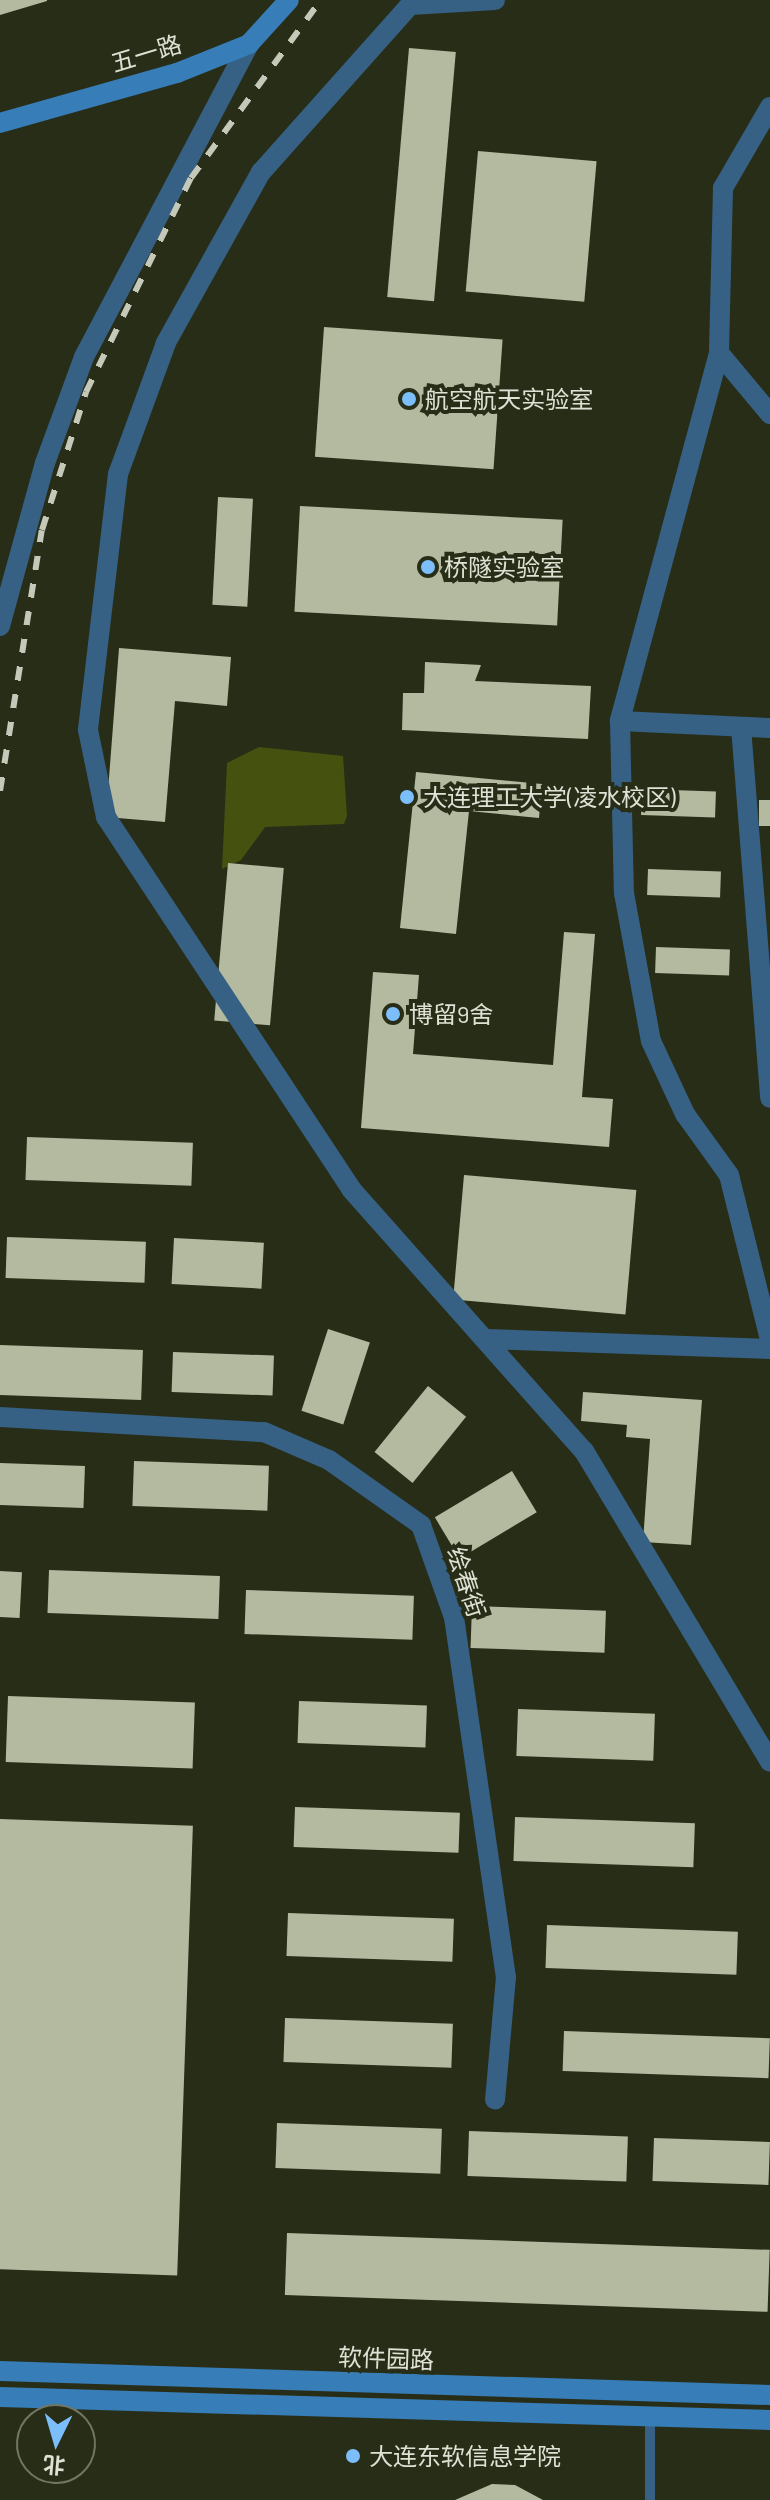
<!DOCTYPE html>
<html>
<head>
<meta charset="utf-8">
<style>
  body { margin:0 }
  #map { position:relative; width:770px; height:2500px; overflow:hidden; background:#282d17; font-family:Barlow,"Noto Sans SC",sans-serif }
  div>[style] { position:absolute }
  .green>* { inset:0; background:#45520f }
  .building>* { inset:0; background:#b3baa0; transform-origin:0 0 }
  .service>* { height:10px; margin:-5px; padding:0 5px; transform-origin:5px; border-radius:5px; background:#366084 }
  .minor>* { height:20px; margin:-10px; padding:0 10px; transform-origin:10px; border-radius:10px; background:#366084 }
  .secondary>* { height:20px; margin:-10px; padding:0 10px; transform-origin:10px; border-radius:10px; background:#377db7 }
  .rail>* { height:6px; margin-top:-3px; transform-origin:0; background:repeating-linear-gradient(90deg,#c5c9ba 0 14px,transparent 0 28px) }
  .dots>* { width:22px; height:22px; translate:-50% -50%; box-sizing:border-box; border:4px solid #282d17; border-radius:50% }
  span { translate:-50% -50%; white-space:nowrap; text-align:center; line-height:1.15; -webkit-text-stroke:8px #282d17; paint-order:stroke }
  .street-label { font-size:24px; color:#dee1d4 }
  .poi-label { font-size:24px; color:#dee1d4 }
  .left { translate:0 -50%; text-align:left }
  .north { position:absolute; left:16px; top:2404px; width:80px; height:80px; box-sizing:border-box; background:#282d17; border:2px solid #717563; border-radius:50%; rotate:185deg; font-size:22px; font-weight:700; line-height:32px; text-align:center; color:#dee1d4 }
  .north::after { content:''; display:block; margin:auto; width:28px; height:36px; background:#7cbef9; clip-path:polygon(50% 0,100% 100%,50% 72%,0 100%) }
</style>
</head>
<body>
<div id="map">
  <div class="green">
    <div style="clip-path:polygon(259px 747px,343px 756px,347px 816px,344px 824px,265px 827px,241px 860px,222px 869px,227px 763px)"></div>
  </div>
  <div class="building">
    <div style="clip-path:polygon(0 0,47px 0,47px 1px,0 15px)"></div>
    <div style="left:409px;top:48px;width:47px;height:250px;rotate:5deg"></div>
    <div style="left:478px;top:151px;width:119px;height:141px;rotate:5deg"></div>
    <div style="left:324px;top:327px;width:179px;height:130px;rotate:4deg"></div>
    <div style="left:218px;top:497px;width:35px;height:108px;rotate:3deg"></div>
    <div style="left:300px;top:506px;width:263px;height:106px;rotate:3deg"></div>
    <div style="clip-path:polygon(119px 648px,231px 657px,227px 706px,175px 701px,165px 822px,106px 817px)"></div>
    <div style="clip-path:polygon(425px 662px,481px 665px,475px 681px,591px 686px,588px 739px,402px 730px,403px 693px,424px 693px)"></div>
    <div style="clip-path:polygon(416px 772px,542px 784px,539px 818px,469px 811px,456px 934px,400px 928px)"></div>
    <div style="left:642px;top:789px;width:74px;height:26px;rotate:2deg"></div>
    <div style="left:759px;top:800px;width:11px;height:26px"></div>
    <div style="left:228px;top:863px;width:56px;height:158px;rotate:5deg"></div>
    <div style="left:648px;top:869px;width:73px;height:26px;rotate:2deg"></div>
    <div style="clip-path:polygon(564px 932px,595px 934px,582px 1097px,613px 1099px,609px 1147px,361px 1128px,373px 972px,419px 975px,413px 1054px,553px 1065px)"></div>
    <div style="left:656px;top:947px;width:74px;height:26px;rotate:2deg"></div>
    <div style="left:27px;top:1137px;width:166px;height:43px;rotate:2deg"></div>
    <div style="left:464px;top:1175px;width:173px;height:125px;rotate:5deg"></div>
    <div style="left:7px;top:1237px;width:139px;height:41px;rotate:2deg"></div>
    <div style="left:174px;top:1238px;width:90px;height:46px;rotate:3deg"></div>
    <div style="left:328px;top:1329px;width:44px;height:86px;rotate:18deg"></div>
    <div style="left:0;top:1345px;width:143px;height:50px;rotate:2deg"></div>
    <div style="left:173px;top:1352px;width:101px;height:40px;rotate:2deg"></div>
    <div style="left:428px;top:1386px;width:49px;height:85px;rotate:39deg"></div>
    <div style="clip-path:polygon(583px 1392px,702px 1400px,691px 1545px,643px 1542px,650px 1439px,626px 1437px,627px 1425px,581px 1421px)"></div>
    <div style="left:134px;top:1461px;width:135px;height:45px;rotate:2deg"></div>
    <div style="left:0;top:1463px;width:85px;height:42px;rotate:2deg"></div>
    <div style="left:512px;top:1471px;width:48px;height:90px;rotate:59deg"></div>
    <div style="left:49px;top:1570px;width:171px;height:43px;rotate:2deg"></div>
    <div style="left:0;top:1571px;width:22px;height:46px;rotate:3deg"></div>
    <div style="left:246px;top:1590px;width:168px;height:44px;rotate:2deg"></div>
    <div style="left:472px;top:1606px;width:134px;height:42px;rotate:2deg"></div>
    <div style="left:8px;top:1696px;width:187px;height:66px;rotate:2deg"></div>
    <div style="left:299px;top:1701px;width:128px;height:42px;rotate:2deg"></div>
    <div style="left:518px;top:1709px;width:137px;height:47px;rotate:2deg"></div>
    <div style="left:295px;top:1807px;width:165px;height:40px;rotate:2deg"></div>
    <div style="left:515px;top:1817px;width:180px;height:44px;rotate:2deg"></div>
    <div style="left:0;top:1819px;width:193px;height:450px;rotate:2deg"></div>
    <div style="left:288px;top:1913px;width:166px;height:43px;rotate:2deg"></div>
    <div style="left:547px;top:1925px;width:191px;height:43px;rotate:2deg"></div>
    <div style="left:285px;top:2018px;width:168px;height:44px;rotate:2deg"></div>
    <div style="left:564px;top:2031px;width:206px;height:40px;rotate:2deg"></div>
    <div style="left:277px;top:2123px;width:165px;height:45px;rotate:2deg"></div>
    <div style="left:469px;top:2131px;width:159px;height:45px;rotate:2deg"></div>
    <div style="left:654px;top:2138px;width:116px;height:43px;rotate:2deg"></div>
    <div style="left:287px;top:2233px;width:483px;height:62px;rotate:2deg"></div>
    <div style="clip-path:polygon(492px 2484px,515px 2485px,543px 2500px,455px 2500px)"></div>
  </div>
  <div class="service">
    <div style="left:650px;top:2500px;width:84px;rotate:-90deg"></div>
  </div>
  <div class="minor">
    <div style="left:495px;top:0;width:85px;rotate:176.6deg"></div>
    <div style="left:410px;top:5px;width:224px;rotate:131.7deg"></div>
    <div style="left:261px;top:172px;width:196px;rotate:119.1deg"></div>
    <div style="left:166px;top:343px;width:140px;rotate:110.1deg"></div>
    <div style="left:118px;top:474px;width:258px;rotate:96.7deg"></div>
    <div style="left:88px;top:730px;width:89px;rotate:78.3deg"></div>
    <div style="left:106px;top:817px;width:445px;rotate:56.6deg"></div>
    <div style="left:351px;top:1189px;width:351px;rotate:48.4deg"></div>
    <div style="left:584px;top:1451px;width:362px;rotate:59.1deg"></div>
    <div style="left:770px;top:107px;width:94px;rotate:120.1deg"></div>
    <div style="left:723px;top:188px;width:165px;rotate:91.4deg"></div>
    <div style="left:719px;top:353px;width:381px;rotate:105.1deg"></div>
    <div style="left:620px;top:721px;width:150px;rotate:2.7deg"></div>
    <div style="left:719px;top:353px;width:80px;rotate:50.1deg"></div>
    <div style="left:0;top:626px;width:169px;rotate:-74.6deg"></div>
    <div style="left:45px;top:463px;width:113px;rotate:-69.8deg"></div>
    <div style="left:84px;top:357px;width:354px;rotate:-62.2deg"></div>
    <div style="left:620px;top:721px;width:172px;rotate:88.7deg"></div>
    <div style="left:624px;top:893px;width:150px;rotate:79.7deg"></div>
    <div style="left:651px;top:1041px;width:81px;rotate:65deg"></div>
    <div style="left:685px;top:1114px;width:75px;rotate:54.2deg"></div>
    <div style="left:729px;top:1175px;width:169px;rotate:76deg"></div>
    <div style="left:741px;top:727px;width:372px;rotate:85.5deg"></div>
    <div style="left:485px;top:1339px;width:285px;rotate:2deg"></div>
    <div style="left:0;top:1417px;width:264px;rotate:3.3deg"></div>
    <div style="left:264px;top:1432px;width:71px;rotate:23.3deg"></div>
    <div style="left:329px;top:1460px;width:113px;rotate:35.2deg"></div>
    <div style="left:421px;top:1525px;width:98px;rotate:70.3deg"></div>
    <div style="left:454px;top:1617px;width:364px;rotate:81.8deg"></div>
    <div style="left:506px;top:1977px;width:123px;rotate:95.1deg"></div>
  </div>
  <div class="secondary">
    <div style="left:0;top:123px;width:184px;rotate:-15.8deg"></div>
    <div style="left:177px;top:73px;width:78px;rotate:-21.9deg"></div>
    <div style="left:249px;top:44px;width:59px;rotate:-47.7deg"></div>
    <div style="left:0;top:2371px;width:770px;rotate:1.79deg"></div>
    <div style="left:0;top:2397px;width:770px;rotate:1.71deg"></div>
  </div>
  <div class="rail">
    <div style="left:0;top:791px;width:264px;rotate:-80.9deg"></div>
    <div style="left:42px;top:530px;width:145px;rotate:-72.3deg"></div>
    <div style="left:86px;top:392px;width:238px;rotate:-63.9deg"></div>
    <div style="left:191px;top:178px;width:220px;rotate:-53.9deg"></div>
  </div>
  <div class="dots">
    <div style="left:409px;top:399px;background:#7cbef9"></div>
    <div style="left:428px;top:567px;background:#7cbef9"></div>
    <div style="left:407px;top:797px;background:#7cbef9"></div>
    <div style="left:393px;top:1014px;background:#7cbef9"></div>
    <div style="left:353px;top:2456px;background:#7cbef9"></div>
  </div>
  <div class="street-label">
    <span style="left:146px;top:53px;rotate:-17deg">五一路</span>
    <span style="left:467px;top:1582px;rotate:72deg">绘春街</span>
    <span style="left:386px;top:2358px;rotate:2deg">软件园路</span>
  </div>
  <div class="poi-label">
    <span class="left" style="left:425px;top:399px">航空航天实验室</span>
    <span class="left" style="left:444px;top:567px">桥隧实验室</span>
    <span class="left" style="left:423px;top:797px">大连理工大学(凌水校区)</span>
    <span class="left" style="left:409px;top:1014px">博留9舍</span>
    <span class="left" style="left:369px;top:2456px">大连东软信息学院</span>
  </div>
  <div class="north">北</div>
</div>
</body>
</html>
